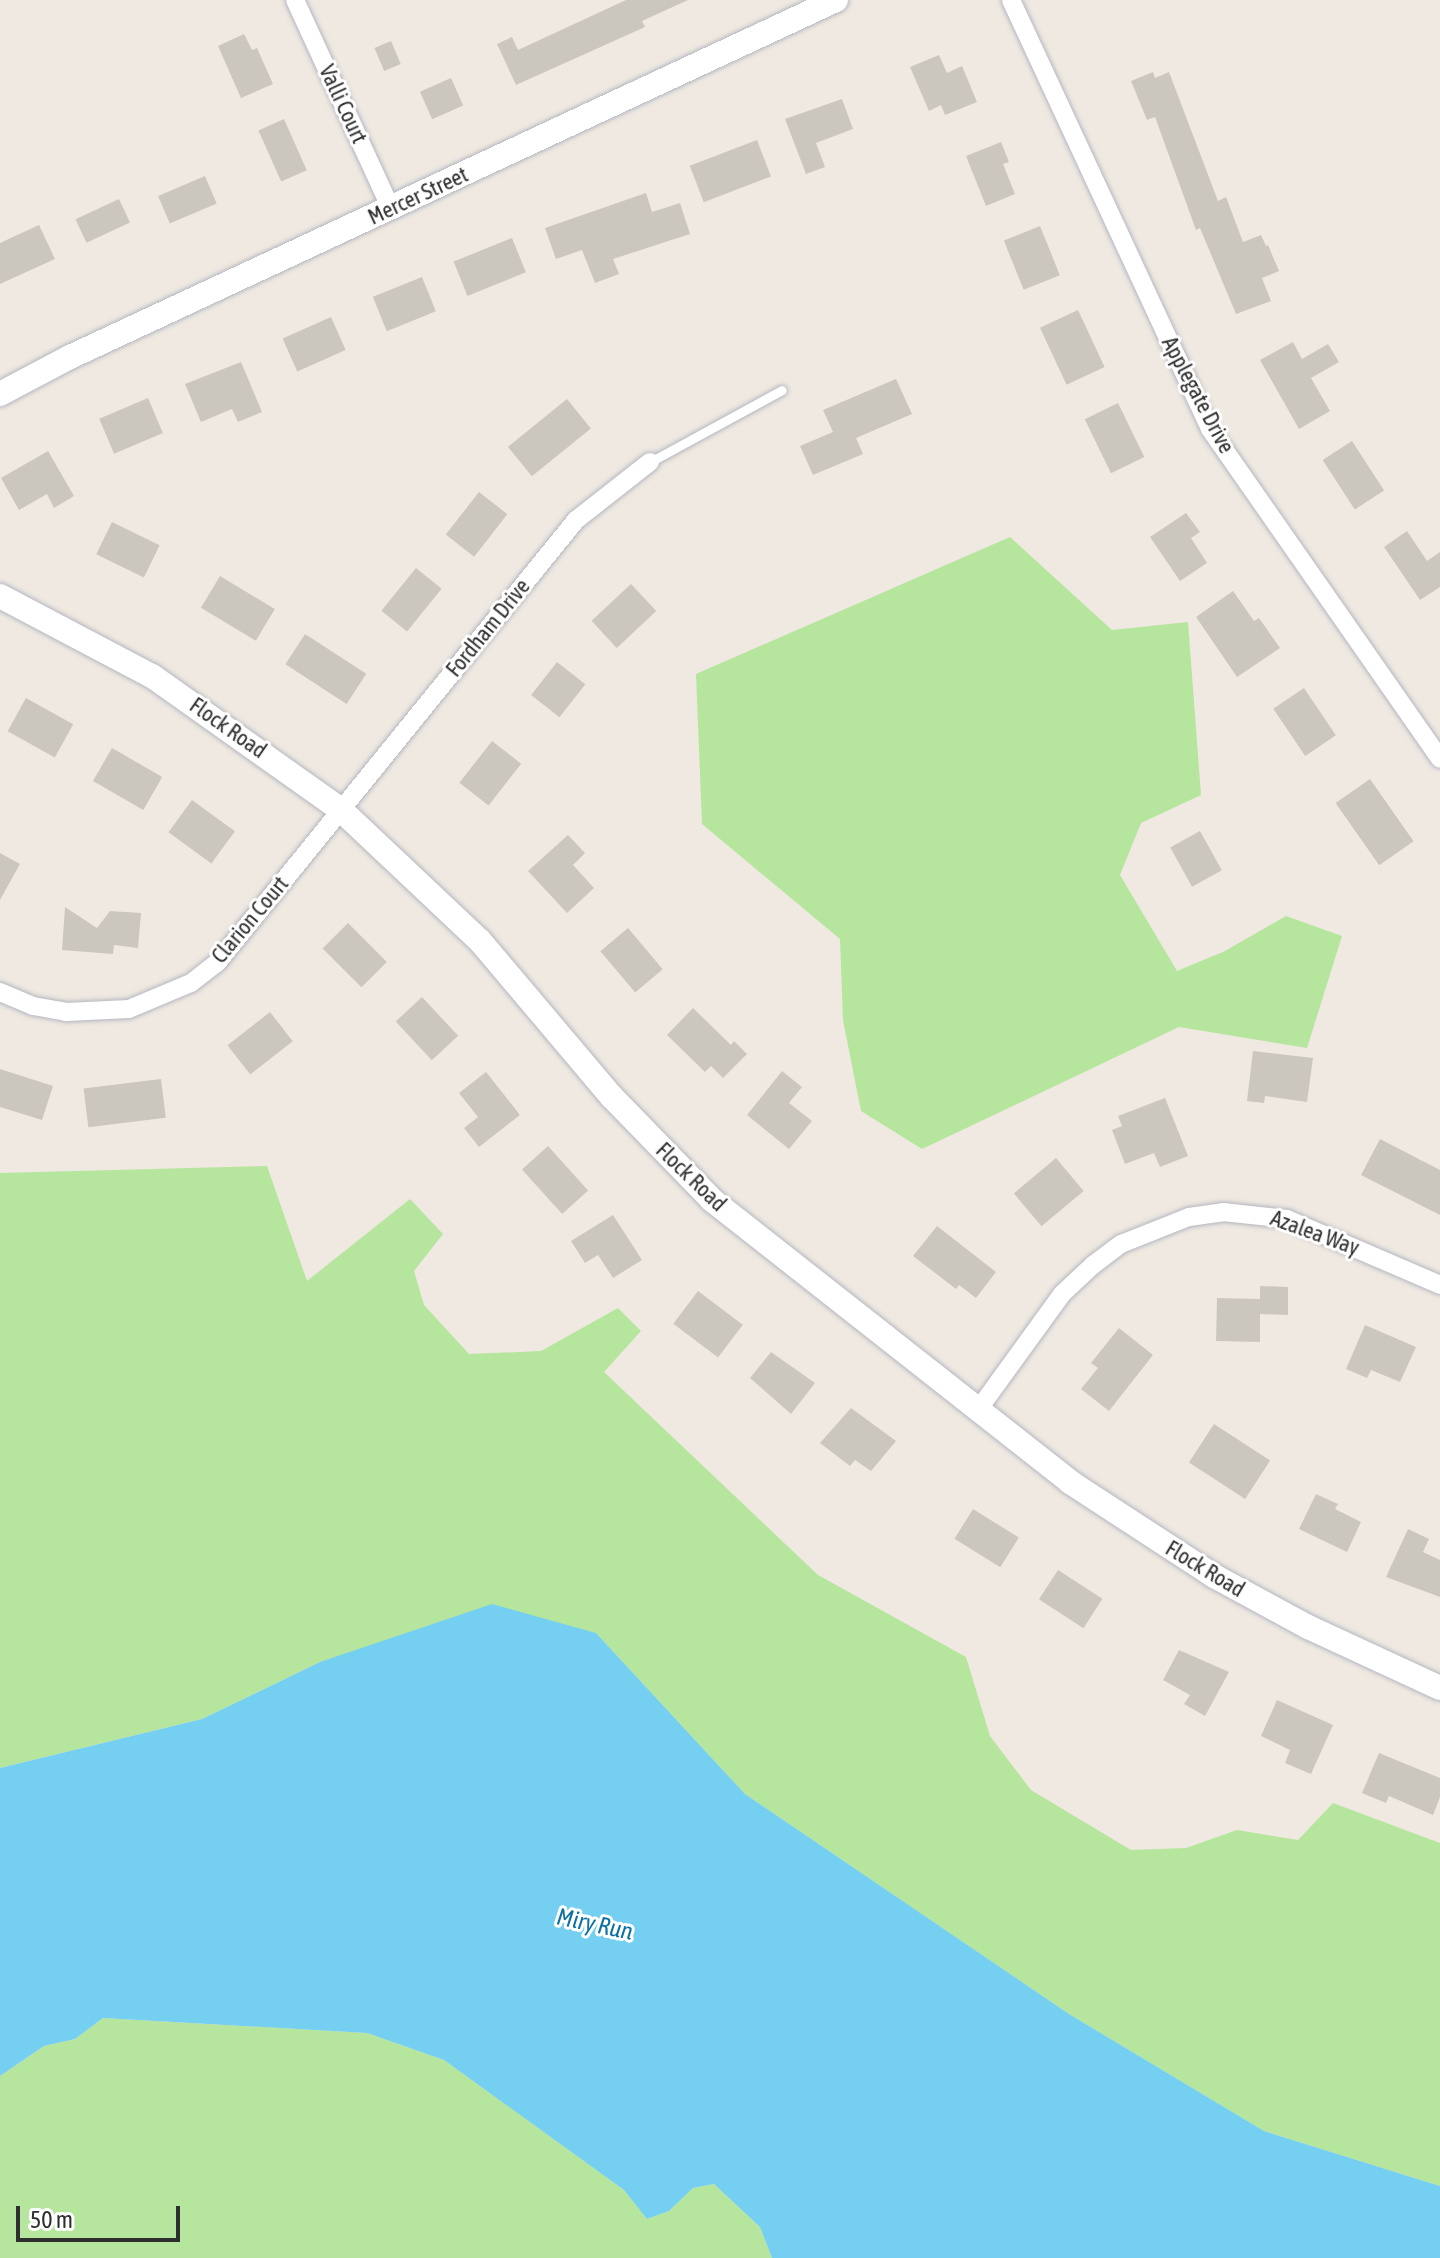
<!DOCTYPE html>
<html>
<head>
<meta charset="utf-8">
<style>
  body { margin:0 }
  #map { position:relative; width:1440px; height:2258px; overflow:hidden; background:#efe9e1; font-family:"Asap Condensed",sans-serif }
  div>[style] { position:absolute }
  .green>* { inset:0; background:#b6e59e }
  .water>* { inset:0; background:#75cff0 }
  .building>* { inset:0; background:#cbc7bf; transform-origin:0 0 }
  .roads { filter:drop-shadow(0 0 2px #b4b7c1) drop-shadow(0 0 2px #b4b7c1) }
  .service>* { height:9px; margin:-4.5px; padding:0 4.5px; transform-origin:4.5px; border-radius:4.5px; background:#fff }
  .minor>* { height:18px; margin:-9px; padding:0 9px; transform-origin:9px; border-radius:9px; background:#fff }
  .tertiary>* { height:24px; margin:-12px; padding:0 12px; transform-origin:12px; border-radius:12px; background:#fff }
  span { translate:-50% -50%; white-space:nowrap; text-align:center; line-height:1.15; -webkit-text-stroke:6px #fff; paint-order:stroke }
  .street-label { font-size:22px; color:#2e2e2e }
  .water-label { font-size:24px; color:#0d6fa3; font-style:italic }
  .scale { position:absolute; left:16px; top:2206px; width:164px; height:36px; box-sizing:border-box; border:4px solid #2e2e2e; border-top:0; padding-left:10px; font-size:24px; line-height:28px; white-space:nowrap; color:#2e2e2e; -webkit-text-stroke:6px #fff; paint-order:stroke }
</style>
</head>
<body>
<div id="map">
  <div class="green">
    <div style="clip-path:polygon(1010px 537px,1112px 630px,1188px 622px,1201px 795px,1141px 823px,1120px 875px,1177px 971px,1225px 951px,1286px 916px,1342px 936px,1307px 1048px,1179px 1027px,922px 1149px,861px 1111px,843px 1020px,840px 939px,702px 824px,696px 674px)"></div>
    <div style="clip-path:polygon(267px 1166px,307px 1281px,410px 1199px,443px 1234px,414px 1271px,424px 1305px,469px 1354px,541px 1351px,618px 1308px,641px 1331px,604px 1372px,818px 1575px,966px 1657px,990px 1736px,1031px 1790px,1131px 1850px,1186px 1848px,1237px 1830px,1298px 1840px,1333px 1803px,1440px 1843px,1440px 2186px,1264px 2131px,1069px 2014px,745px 1794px,596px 1633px,320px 1662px,202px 1719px,0 1768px,0 1173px)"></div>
    <div style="clip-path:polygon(103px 2018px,367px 2033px,444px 2060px,624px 2190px,647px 2219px,669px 2211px,693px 2188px,714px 2184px,760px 2227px,772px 2258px,0 2258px,0 2076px,44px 2046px,75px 2039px)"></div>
  </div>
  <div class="water">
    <div style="clip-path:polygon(492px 1604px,596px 1633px,745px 1794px,1069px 2014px,1264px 2131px,1440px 2186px,1440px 2258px,772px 2258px,760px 2227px,714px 2184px,693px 2188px,669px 2211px,647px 2219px,624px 2190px,444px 2060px,367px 2033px,103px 2018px,75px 2039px,44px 2046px,0 2076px,0 1768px,202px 1719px,320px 1662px)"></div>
  </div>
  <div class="building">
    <div style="clip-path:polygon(626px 0,688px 0,642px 21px,645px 27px,516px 85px,497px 44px,512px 37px,518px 50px)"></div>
    <div style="clip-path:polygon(244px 34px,252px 50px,257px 48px,273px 84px,241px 98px,218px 46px)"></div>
    <div style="left:391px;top:41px;width:25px;height:18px;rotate:67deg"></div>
    <div style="clip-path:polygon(939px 55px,947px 73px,962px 66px,977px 102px,945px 115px,941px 105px,929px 111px,910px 67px)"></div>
    <div style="clip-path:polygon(1153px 72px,1155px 78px,1169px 72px,1218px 201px,1226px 197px,1243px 242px,1261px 235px,1266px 246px,1268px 245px,1279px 271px,1262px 278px,1271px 301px,1236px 314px,1200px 228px,1196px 230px,1155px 117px,1147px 120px,1131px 81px)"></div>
    <div style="left:451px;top:78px;width:30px;height:34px;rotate:66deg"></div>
    <div style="clip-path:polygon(842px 99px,853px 129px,816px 143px,825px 167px,806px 174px,785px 119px)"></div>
    <div style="left:284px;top:119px;width:56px;height:28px;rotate:66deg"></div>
    <div style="left:757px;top:140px;width:39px;height:72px;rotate:69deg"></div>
    <div style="clip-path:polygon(1001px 142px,1009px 162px,1003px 164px,1015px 194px,986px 206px,966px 156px)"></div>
    <div style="left:205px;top:176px;width:30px;height:51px;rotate:67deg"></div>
    <div style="clip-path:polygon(646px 193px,652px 212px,680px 203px,690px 234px,613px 259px,619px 274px,595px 283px,582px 250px,556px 259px,545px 228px)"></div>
    <div style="left:119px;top:199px;width:26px;height:48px;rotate:65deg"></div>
    <div style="clip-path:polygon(39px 225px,55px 259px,0 284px,0 243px)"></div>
    <div style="left:1040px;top:226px;width:53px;height:39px;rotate:68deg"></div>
    <div style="left:512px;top:238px;width:37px;height:63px;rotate:68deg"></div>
    <div style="left:422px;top:277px;width:37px;height:53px;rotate:68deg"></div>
    <div style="left:1078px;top:310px;width:63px;height:42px;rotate:65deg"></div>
    <div style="left:331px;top:317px;width:36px;height:53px;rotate:66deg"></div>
    <div style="clip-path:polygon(1293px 342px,1302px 359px,1328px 344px,1339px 362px,1311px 378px,1330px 411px,1299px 429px,1260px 360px)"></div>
    <div style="clip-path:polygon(241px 362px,262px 412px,238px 422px,232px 409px,201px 422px,185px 384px)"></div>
    <div style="clip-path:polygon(896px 379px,912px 414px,856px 438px,863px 454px,813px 475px,800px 446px,833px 432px,823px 410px)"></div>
    <div style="left:148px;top:398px;width:38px;height:53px;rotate:67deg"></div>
    <div style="left:567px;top:399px;width:38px;height:76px;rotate:51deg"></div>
    <div style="left:1118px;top:403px;width:60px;height:37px;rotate:64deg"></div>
    <div style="left:1352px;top:441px;width:59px;height:35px;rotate:57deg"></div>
    <div style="clip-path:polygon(48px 451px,74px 496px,54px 508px,47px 494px,19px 510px,1px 478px)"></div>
    <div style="left:479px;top:492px;width:36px;height:54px;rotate:38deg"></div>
    <div style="clip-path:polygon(1186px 513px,1200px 532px,1191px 538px,1207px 563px,1180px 581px,1150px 537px)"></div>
    <div style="left:112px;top:522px;width:53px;height:36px;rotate:26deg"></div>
    <div style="clip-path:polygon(1407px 531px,1427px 561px,1440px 552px,1440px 587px,1420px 600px,1384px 547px)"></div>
    <div style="left:416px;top:568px;width:33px;height:55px;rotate:39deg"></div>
    <div style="left:220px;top:576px;width:64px;height:37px;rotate:31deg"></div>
    <div style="left:631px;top:584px;width:37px;height:54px;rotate:47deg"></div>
    <div style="clip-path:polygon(1233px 591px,1254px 621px,1259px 618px,1280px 648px,1237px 677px,1196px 617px)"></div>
    <div style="left:305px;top:634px;width:73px;height:36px;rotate:33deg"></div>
    <div style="left:557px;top:662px;width:36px;height:42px;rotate:38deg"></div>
    <div style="left:1304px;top:688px;width:57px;height:37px;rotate:56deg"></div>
    <div style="left:26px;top:698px;width:54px;height:38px;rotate:29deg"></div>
    <div style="left:492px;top:741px;width:37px;height:53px;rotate:38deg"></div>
    <div style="left:112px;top:748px;width:58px;height:38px;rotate:30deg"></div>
    <div style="left:1370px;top:779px;width:76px;height:42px;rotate:55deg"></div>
    <div style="left:192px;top:800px;width:53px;height:40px;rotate:36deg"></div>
    <div style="left:1200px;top:831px;width:45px;height:34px;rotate:61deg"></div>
    <div style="clip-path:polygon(568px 835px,585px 853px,573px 865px,594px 888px,567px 913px,528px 871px)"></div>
    <div style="clip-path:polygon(0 853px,20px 864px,0 900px)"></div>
    <div style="clip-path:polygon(65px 907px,97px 928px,110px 911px,141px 913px,138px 948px,114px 945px,113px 954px,62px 950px)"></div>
    <div style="left:348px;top:923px;width:55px;height:36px;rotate:45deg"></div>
    <div style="left:628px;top:928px;width:54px;height:36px;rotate:50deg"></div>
    <div style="left:422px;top:997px;width:53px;height:36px;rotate:47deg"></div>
    <div style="clip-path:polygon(693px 1008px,731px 1045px,734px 1041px,747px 1054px,723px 1078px,711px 1066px,705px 1072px,667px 1035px)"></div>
    <div style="left:270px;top:1012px;width:37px;height:54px;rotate:52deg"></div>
    <div style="clip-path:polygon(1253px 1051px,1313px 1058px,1307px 1102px,1265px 1096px,1264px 1103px,1247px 1101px)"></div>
    <div style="clip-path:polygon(0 1069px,53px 1086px,42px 1120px,0 1107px)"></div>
    <div style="clip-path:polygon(782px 1071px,802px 1087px,789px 1103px,812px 1121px,789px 1149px,747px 1115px)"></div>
    <div style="clip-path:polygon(486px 1072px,520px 1115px,479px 1147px,464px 1128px,478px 1117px,459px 1093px)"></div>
    <div style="left:161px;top:1079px;width:39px;height:78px;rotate:83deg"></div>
    <div style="clip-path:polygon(1165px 1098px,1188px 1156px,1160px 1167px,1154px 1153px,1125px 1164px,1112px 1130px,1122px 1126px,1118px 1116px)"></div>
    <div style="clip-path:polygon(1380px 1139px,1440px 1170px,1440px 1215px,1361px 1175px)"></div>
    <div style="left:548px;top:1146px;width:60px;height:35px;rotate:48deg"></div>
    <div style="left:1056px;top:1158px;width:43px;height:55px;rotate:50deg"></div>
    <div style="clip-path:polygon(613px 1215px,642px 1260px,613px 1278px,598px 1255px,585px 1263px,571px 1241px)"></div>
    <div style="clip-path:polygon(937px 1226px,996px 1272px,976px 1298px,959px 1285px,956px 1289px,913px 1256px)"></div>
    <div style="clip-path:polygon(1260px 1286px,1288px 1287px,1288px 1315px,1260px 1314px,1260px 1342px,1216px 1341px,1217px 1298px,1260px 1299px)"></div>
    <div style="left:698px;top:1291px;width:56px;height:41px;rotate:37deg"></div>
    <div style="clip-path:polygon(1365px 1325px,1416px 1347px,1400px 1382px,1371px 1370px,1367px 1378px,1346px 1369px)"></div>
    <div style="clip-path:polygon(1119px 1328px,1153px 1355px,1109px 1411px,1081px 1389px,1098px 1368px,1091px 1363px)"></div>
    <div style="clip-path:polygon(771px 1352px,815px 1383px,791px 1414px,750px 1378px)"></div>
    <div style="clip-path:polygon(851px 1408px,896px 1441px,871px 1471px,855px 1460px,850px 1466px,820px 1443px)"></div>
    <div style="left:1214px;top:1424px;width:67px;height:46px;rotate:33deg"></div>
    <div style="clip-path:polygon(1316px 1494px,1338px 1504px,1335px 1509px,1361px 1522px,1347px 1552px,1299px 1529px)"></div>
    <div style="left:973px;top:1509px;width:54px;height:35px;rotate:32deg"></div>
    <div style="clip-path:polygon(1408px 1529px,1429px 1539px,1423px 1552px,1440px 1560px,1440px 1597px,1386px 1577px)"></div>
    <div style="left:1058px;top:1570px;width:53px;height:35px;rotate:33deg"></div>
    <div style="clip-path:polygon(1179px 1650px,1229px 1672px,1205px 1716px,1184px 1704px,1190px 1695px,1163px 1680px)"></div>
    <div style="clip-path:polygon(1277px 1700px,1333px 1725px,1311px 1774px,1285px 1763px,1290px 1750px,1261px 1736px)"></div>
    <div style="clip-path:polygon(1379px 1753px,1440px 1778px,1440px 1797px,1433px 1815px,1389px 1796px,1386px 1803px,1362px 1793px)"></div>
  </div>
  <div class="roads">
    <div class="service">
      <div style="left:650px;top:462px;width:150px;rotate:-28.6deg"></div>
    </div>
    <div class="minor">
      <div style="left:295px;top:0;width:230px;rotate:65.3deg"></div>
      <div style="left:1011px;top:0;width:473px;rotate:65.1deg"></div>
      <div style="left:1210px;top:429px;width:402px;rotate:55.1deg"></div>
      <div style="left:0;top:992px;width:36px;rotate:23deg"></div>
      <div style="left:33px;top:1006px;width:34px;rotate:10deg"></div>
      <div style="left:66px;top:1012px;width:63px;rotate:-2.7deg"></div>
      <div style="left:129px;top:1009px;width:67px;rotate:-22.8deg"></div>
      <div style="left:191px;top:983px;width:33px;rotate:-38deg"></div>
      <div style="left:217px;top:963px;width:570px;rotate:-50.98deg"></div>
      <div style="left:576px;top:520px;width:94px;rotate:-38.1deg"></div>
      <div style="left:978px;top:1410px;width:143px;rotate:-54.1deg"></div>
      <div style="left:1062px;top:1294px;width:42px;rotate:-43.1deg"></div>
      <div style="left:1093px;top:1265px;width:35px;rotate:-37deg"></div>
      <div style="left:1121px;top:1244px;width:73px;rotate:-21.7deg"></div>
      <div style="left:1189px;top:1217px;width:34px;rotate:-8deg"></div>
      <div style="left:1223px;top:1212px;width:64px;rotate:6.2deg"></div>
      <div style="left:1287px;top:1219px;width:167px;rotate:23.3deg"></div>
    </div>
    <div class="tertiary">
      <div style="left:0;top:394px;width:79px;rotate:-27.9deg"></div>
      <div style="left:70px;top:357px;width:845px;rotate:-24.99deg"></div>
      <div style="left:0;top:596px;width:172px;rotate:27.8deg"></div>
      <div style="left:152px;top:676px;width:230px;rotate:35.3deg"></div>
      <div style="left:340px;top:809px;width:192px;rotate:43.3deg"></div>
      <div style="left:480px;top:941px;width:204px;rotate:49.8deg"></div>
      <div style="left:612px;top:1097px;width:144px;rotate:45.8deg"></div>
      <div style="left:712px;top:1200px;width:456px;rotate:38.2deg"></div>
      <div style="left:1070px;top:1482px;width:172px;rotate:33.1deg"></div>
      <div style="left:1214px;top:1576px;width:107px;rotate:28.5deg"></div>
      <div style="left:1308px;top:1627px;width:145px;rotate:24.8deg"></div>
    </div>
  </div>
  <div class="street-label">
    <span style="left:343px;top:104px;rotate:65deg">Valli Court</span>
    <span style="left:418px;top:196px;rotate:-25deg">Mercer Street</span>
    <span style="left:1198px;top:395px;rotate:62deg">Applegate Drive</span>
    <span style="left:488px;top:628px;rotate:-51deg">Fordham Drive</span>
    <span style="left:228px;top:728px;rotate:35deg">Flock Road</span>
    <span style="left:250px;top:920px;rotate:-50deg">Clarion Court</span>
    <span style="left:691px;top:1177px;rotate:44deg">Flock Road</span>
    <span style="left:1315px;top:1233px;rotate:20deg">Azalea Way</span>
    <span style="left:1205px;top:1569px;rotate:31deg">Flock Road</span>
  </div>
  <div class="water-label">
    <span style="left:595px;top:1924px;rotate:12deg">Miry Run</span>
  </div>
  <div class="scale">50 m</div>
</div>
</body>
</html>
